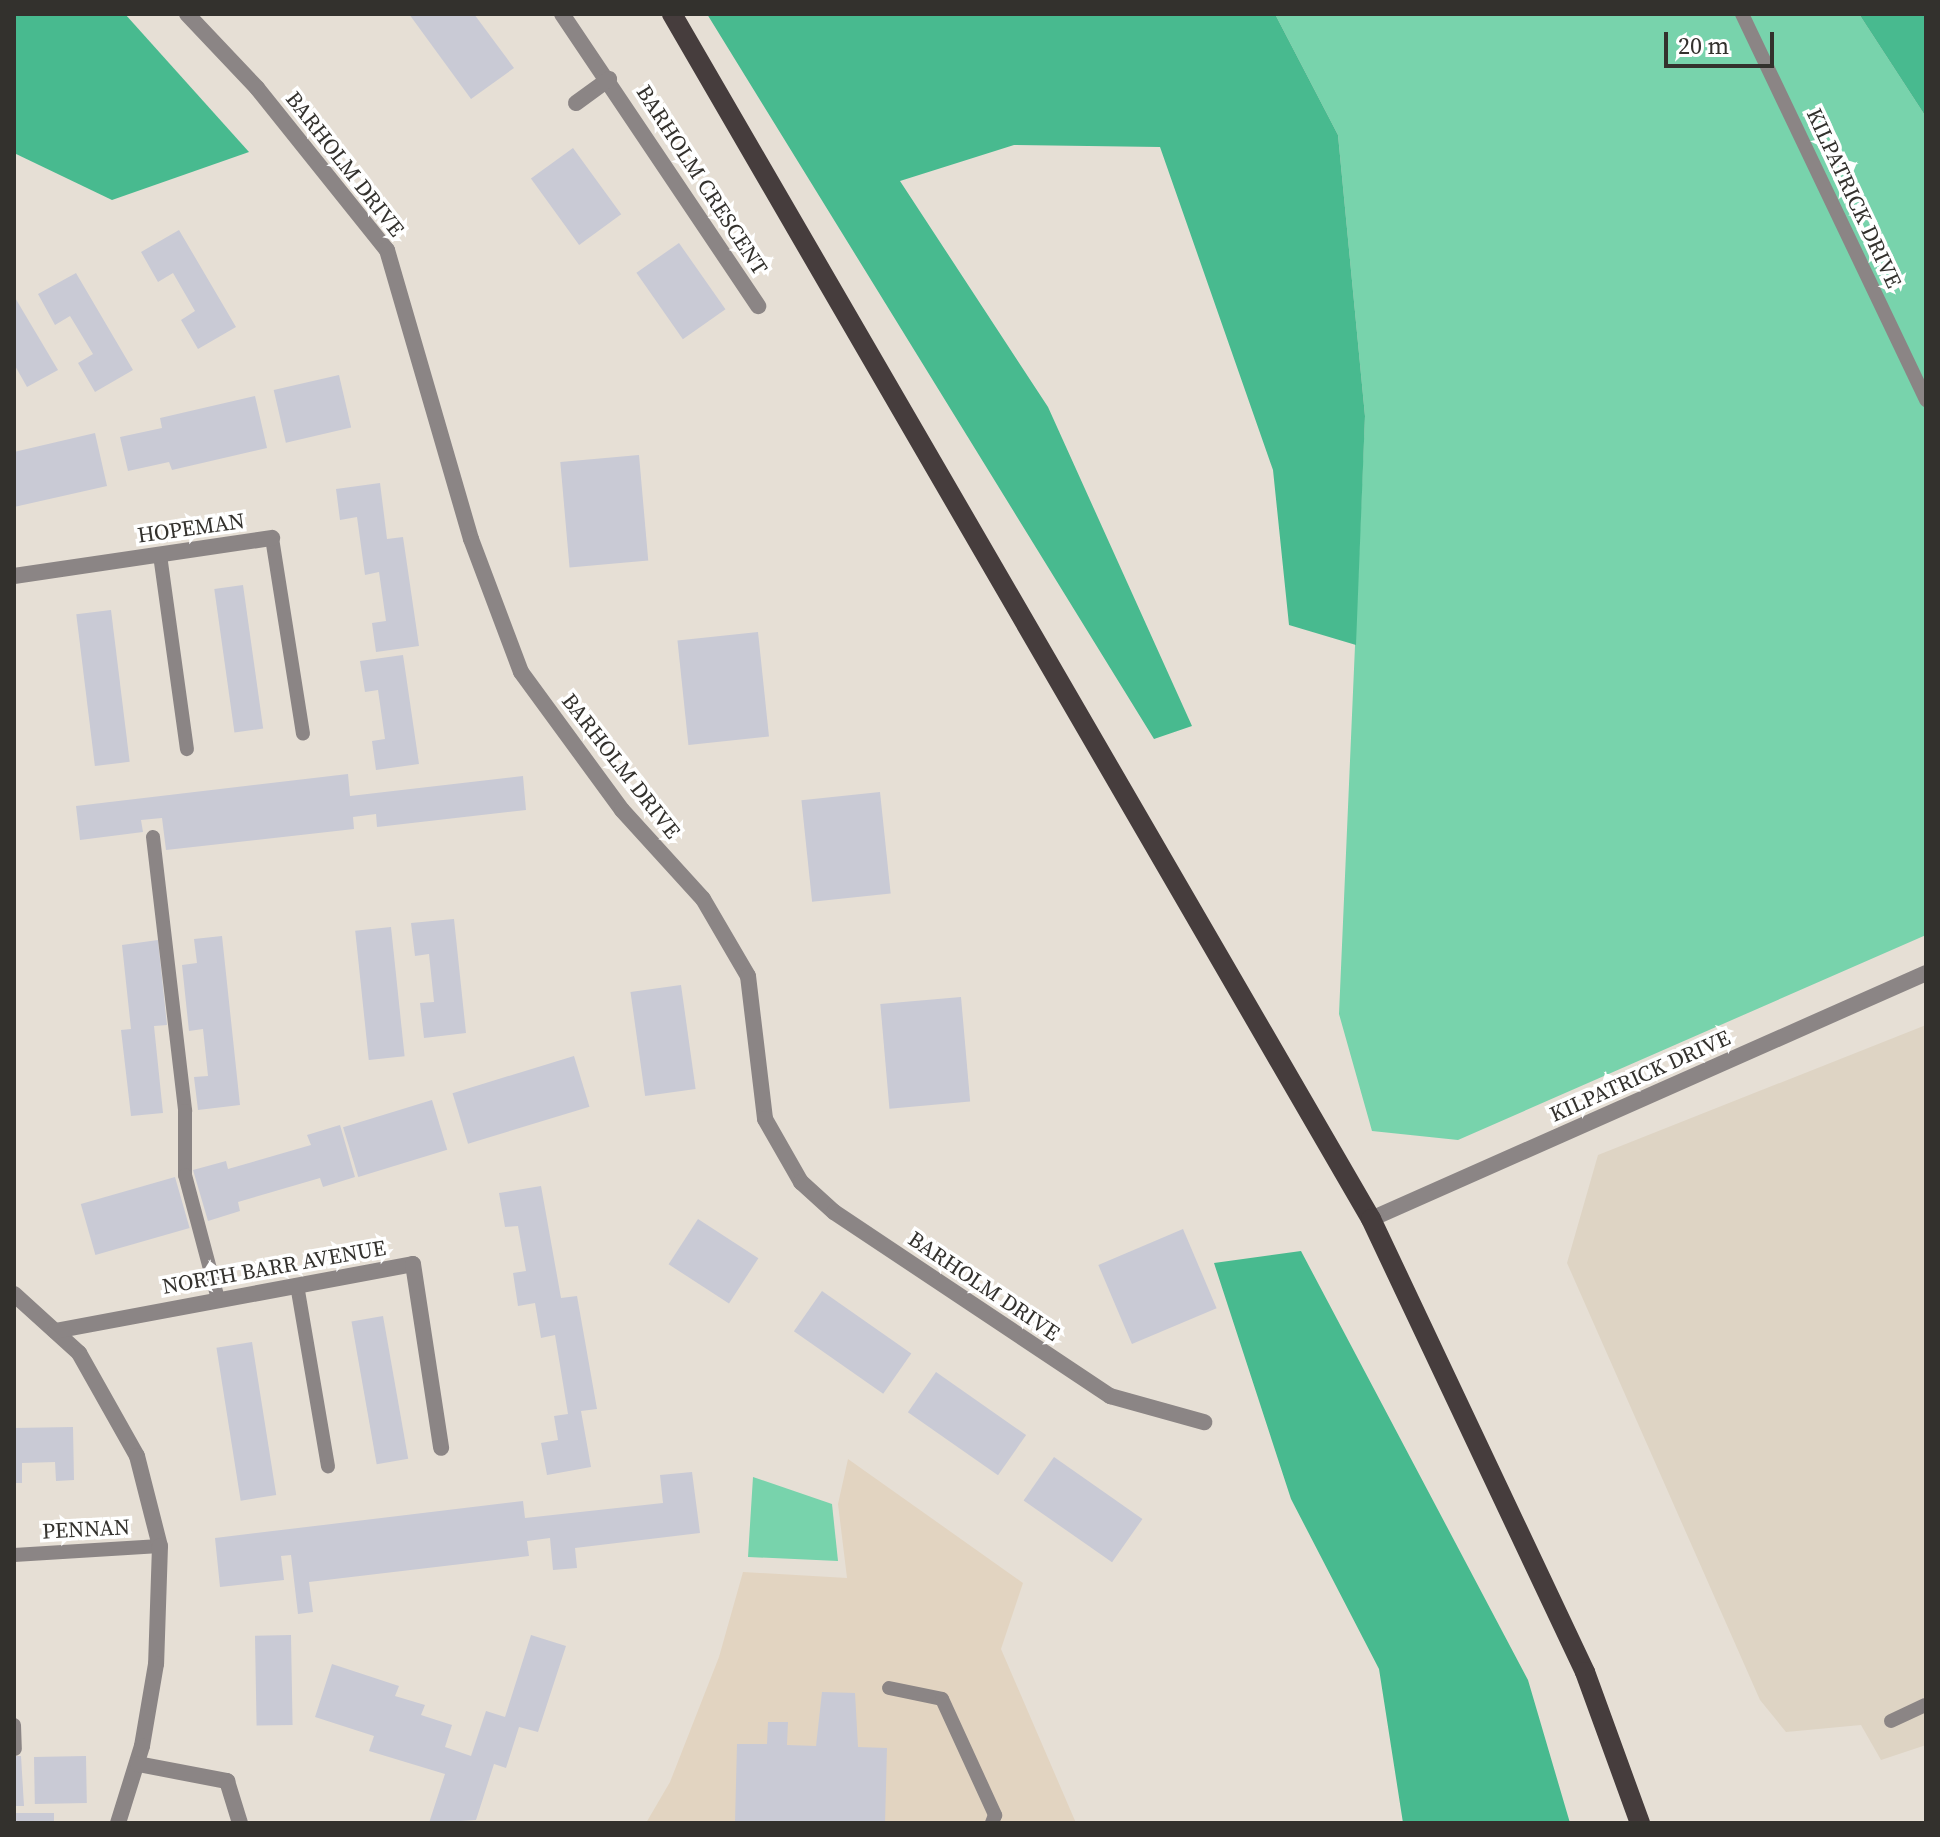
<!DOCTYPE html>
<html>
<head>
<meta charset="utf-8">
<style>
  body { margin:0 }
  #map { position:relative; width:1940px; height:1837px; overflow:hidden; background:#e6dfd5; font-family:"Source Serif 4",serif }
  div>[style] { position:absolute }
  .built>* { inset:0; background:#ded4c4 }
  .education>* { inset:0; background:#e2d4c1 }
  .green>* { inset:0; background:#78d3ac }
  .forest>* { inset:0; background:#48ba8f }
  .building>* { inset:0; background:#c9cad5; transform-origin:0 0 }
  .service>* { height:14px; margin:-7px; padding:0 7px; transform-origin:7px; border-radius:7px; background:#8b8585 }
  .minor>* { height:16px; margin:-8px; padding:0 8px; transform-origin:8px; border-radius:8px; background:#8b8585 }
  .tertiary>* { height:16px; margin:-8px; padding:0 8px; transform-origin:8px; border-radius:8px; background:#8b8585 }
  .primary>* { height:20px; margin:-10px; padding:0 10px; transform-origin:10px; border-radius:10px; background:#463d3d }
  span { translate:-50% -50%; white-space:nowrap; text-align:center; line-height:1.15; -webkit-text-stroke:7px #fff; paint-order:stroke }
  .street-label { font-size:22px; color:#33312d }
  .frame { position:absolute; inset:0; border:16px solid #33312d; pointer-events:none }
  .scale { position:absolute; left:1664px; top:32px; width:110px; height:36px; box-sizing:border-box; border:4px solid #33312d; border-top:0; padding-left:10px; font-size:24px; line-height:28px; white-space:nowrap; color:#33312d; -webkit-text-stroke:6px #fff; paint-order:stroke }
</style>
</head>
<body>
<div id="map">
  <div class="built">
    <div style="clip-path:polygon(1926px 1025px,1926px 1745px,1881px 1760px,1861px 1725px,1786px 1732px,1760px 1700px,1567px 1263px,1598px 1155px)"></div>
  </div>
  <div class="education">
    <div style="clip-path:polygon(848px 1459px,1023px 1583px,1001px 1649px,1076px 1823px,646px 1823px,670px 1782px,719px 1657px,743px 1572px,847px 1578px,838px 1504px)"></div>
  </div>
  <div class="green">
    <div style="clip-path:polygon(1275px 14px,1859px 14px,1926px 117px,1926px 935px,1458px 1140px,1372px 1131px,1339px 1014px,1365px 416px,1338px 135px)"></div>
    <div style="clip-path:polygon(753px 1477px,832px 1504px,838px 1561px,748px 1557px)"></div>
  </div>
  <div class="forest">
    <div style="clip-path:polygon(14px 14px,125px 14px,249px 152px,112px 200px,14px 153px)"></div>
    <div style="clip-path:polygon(707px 14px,1275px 14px,1338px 135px,1365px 416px,1356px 645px,1289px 625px,1273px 470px,1160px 147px,1014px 145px,900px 181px,1048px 407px,1192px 726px,1154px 739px)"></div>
    <div style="clip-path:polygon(1859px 14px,1926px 14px,1926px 117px)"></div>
    <div style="clip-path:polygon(1301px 1251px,1528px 1680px,1570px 1823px,1403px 1823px,1379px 1669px,1291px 1499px,1214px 1263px)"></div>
  </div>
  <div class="building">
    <div style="clip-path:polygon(409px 14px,474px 14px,514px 68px,471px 99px)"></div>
    <div style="left:573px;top:148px;width:82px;height:52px;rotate:54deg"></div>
    <div style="clip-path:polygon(179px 230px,236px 327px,198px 349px,181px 320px,195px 311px,173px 273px,158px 282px,141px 252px)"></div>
    <div style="left:679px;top:243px;width:81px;height:52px;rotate:55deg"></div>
    <div style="clip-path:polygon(76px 273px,133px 370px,95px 392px,78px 363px,93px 354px,70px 316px,55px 325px,38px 294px)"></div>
    <div style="clip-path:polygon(14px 296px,58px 370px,27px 387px,14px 364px)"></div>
    <div style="left:339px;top:375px;width:54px;height:67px;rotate:77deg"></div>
    <div style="clip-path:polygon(255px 396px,267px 448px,172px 470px,169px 462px,128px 471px,120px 437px,162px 428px,160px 418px)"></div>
    <div style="clip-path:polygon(95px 433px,107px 486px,14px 507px,14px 452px)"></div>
    <div style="left:639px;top:455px;width:106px;height:79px;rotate:85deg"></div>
    <div style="clip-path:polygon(380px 483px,387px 539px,403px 537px,419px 646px,376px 652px,372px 623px,386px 621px,379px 572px,365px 575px,357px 517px,340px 520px,336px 489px)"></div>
    <div style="left:243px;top:585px;width:145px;height:29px;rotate:82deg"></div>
    <div style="left:111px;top:610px;width:153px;height:35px;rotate:83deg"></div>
    <div style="left:758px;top:632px;width:105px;height:81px;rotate:84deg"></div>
    <div style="clip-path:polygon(403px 655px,419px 764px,376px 770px,372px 741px,385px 739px,378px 690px,365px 692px,360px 661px)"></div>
    <div style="clip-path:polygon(348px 774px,350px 796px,523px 776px,526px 810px,377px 827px,376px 814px,353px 817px,354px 829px,166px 850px,162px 818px,141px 820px,143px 832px,80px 840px,76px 806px)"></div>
    <div style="left:880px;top:792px;width:102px;height:79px;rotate:84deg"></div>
    <div style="clip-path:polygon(454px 919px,466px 1033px,424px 1038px,420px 1003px,434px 1002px,429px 954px,415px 956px,411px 923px)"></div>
    <div style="left:391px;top:927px;width:130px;height:36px;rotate:84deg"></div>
    <div style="clip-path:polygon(222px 936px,240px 1105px,198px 1110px,194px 1077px,208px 1076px,203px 1029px,189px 1031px,182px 965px,197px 963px,194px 939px)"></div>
    <div style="clip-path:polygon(158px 940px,167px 1025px,154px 1026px,163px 1113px,131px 1116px,121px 1030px,131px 1029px,122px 945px)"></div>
    <div style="left:681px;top:985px;width:105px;height:51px;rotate:82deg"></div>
    <div style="left:961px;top:997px;width:105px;height:81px;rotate:85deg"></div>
    <div style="left:574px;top:1056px;width:53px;height:127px;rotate:73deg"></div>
    <div style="left:432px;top:1100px;width:52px;height:93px;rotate:73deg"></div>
    <div style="clip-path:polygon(340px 1125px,355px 1177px,323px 1187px,320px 1178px,238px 1202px,240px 1211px,208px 1221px,193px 1170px,226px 1161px,228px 1169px,311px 1145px,307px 1135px)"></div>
    <div style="left:175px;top:1177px;width:53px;height:98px;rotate:74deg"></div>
    <div style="clip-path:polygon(541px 1186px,561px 1298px,577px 1296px,597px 1409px,581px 1411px,591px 1467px,547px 1475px,541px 1443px,558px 1440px,554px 1416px,568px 1414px,555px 1335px,541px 1338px,535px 1303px,518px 1306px,513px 1273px,526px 1271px,518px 1226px,505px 1227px,499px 1193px)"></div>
    <div style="left:698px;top:1219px;width:72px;height:54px;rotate:33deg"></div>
    <div style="left:1183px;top:1229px;width:86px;height:92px;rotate:67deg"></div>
    <div style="left:822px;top:1291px;width:109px;height:49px;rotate:35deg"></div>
    <div style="left:383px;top:1316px;width:145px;height:32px;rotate:80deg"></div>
    <div style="left:252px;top:1342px;width:155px;height:36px;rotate:81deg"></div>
    <div style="left:936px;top:1372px;width:110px;height:49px;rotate:35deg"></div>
    <div style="clip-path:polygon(73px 1427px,74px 1480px,56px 1481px,55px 1462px,22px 1463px,22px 1483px,14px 1483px,14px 1428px)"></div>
    <div style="left:1054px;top:1457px;width:108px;height:53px;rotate:35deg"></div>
    <div style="clip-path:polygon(692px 1472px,700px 1533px,575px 1548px,577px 1568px,553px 1570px,550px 1538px,527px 1541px,529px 1556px,309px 1582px,313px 1612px,298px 1614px,291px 1555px,281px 1556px,284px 1580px,220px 1587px,215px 1538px,523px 1501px,525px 1518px,663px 1503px,660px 1475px)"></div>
    <div style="left:291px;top:1635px;width:90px;height:36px;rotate:89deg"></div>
    <div style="clip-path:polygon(531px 1635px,566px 1646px,538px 1732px,519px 1727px,506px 1768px,494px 1764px,476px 1820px,429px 1823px,445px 1774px,369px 1751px,374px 1736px,315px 1717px,332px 1664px,399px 1686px,395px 1696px,425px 1705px,421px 1715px,452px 1725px,445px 1747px,471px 1756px,486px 1711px,505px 1717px)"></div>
    <div style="clip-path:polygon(822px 1692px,855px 1693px,858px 1747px,887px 1748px,885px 1823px,735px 1822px,737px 1744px,767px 1744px,768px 1722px,788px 1722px,787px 1745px,816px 1746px)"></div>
    <div style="clip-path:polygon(14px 1756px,21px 1756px,24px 1806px,14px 1806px)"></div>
    <div style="left:86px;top:1756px;width:47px;height:52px;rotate:89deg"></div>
    <div style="left:54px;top:1813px;width:10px;height:40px;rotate:90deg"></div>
  </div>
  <div class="service">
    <div style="left:1742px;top:14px;width:428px;rotate:64.5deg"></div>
    <div style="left:272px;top:538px;width:198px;rotate:81deg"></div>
    <div style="left:160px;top:555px;width:196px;rotate:82.1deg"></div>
    <div style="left:153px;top:837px;width:276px;rotate:83.3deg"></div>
    <div style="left:185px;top:1111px;width:64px;rotate:90deg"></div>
    <div style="left:185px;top:1175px;width:128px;rotate:75.1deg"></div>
    <div style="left:297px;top:1285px;width:184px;rotate:80.3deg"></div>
    <div style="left:14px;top:1555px;width:146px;rotate:-3.5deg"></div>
    <div style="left:889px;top:1688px;width:54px;rotate:11.7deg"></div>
    <div style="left:942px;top:1699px;width:128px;rotate:65.4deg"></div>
    <div style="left:995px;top:1815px;width:9px;rotate:111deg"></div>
    <div style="left:1891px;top:1721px;width:38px;rotate:-25deg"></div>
    <div style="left:14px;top:1725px;width:24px;rotate:88deg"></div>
  </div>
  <div class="minor">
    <div style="left:187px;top:14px;width:102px;rotate:46.6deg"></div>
    <div style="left:257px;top:88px;width:208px;rotate:51.3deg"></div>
    <div style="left:387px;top:250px;width:301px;rotate:73.8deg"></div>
    <div style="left:471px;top:539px;width:142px;rotate:69.4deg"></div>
    <div style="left:521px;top:672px;width:171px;rotate:53.8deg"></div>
    <div style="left:622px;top:810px;width:120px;rotate:47.7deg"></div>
    <div style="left:703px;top:899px;width:89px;rotate:59.7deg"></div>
    <div style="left:748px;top:976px;width:144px;rotate:83.2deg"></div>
    <div style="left:765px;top:1119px;width:73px;rotate:60.3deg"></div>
    <div style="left:801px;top:1182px;width:45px;rotate:42.3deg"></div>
    <div style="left:834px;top:1212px;width:332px;rotate:33.7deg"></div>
    <div style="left:1110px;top:1396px;width:98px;rotate:15.5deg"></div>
    <div style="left:562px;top:14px;width:352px;rotate:56.1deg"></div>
    <div style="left:576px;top:103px;width:41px;rotate:-36deg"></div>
    <div style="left:14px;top:576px;width:261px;rotate:-8.4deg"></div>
    <div style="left:14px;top:1294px;width:88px;rotate:42.2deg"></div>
    <div style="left:79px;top:1353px;width:118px;rotate:60.6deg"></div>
    <div style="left:137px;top:1456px;width:93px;rotate:75.7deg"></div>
    <div style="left:160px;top:1546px;width:118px;rotate:91.9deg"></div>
    <div style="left:156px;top:1664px;width:83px;rotate:99.7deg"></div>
    <div style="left:142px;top:1746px;width:81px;rotate:107.3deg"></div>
    <div style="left:55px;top:1331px;width:364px;rotate:-10.6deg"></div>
    <div style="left:413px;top:1264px;width:186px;rotate:81.3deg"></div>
    <div style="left:138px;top:1764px;width:91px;rotate:10.8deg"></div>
    <div style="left:227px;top:1781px;width:44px;rotate:72.8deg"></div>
  </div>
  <div class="tertiary">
    <div style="left:1371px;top:1219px;width:607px;rotate:-23.9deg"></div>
  </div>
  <div class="primary">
    <div style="left:672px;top:14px;width:1393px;rotate:59.88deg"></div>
    <div style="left:1371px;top:1219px;width:501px;rotate:64.71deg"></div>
    <div style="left:1585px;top:1672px;width:161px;rotate:70deg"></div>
  </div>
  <div class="street-label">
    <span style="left:345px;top:164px;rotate:52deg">BARHOLM DRIVE</span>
    <span style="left:702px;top:180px;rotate:57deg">BARHOLM CRESCENT</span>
    <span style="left:1854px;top:198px;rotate:65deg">KILPATRICK DRIVE</span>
    <span style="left:191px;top:528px;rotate:-8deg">HOPEMAN</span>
    <span style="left:621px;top:766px;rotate:52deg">BARHOLM DRIVE</span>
    <span style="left:1640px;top:1076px;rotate:-24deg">KILPATRICK DRIVE</span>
    <span style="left:274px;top:1267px;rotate:-10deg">NORTH BARR AVENUE</span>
    <span style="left:984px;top:1286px;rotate:34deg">BARHOLM DRIVE</span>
    <span style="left:86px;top:1529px;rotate:-3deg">PENNAN</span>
  </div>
  <div class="frame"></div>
  <div class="scale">20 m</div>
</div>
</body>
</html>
